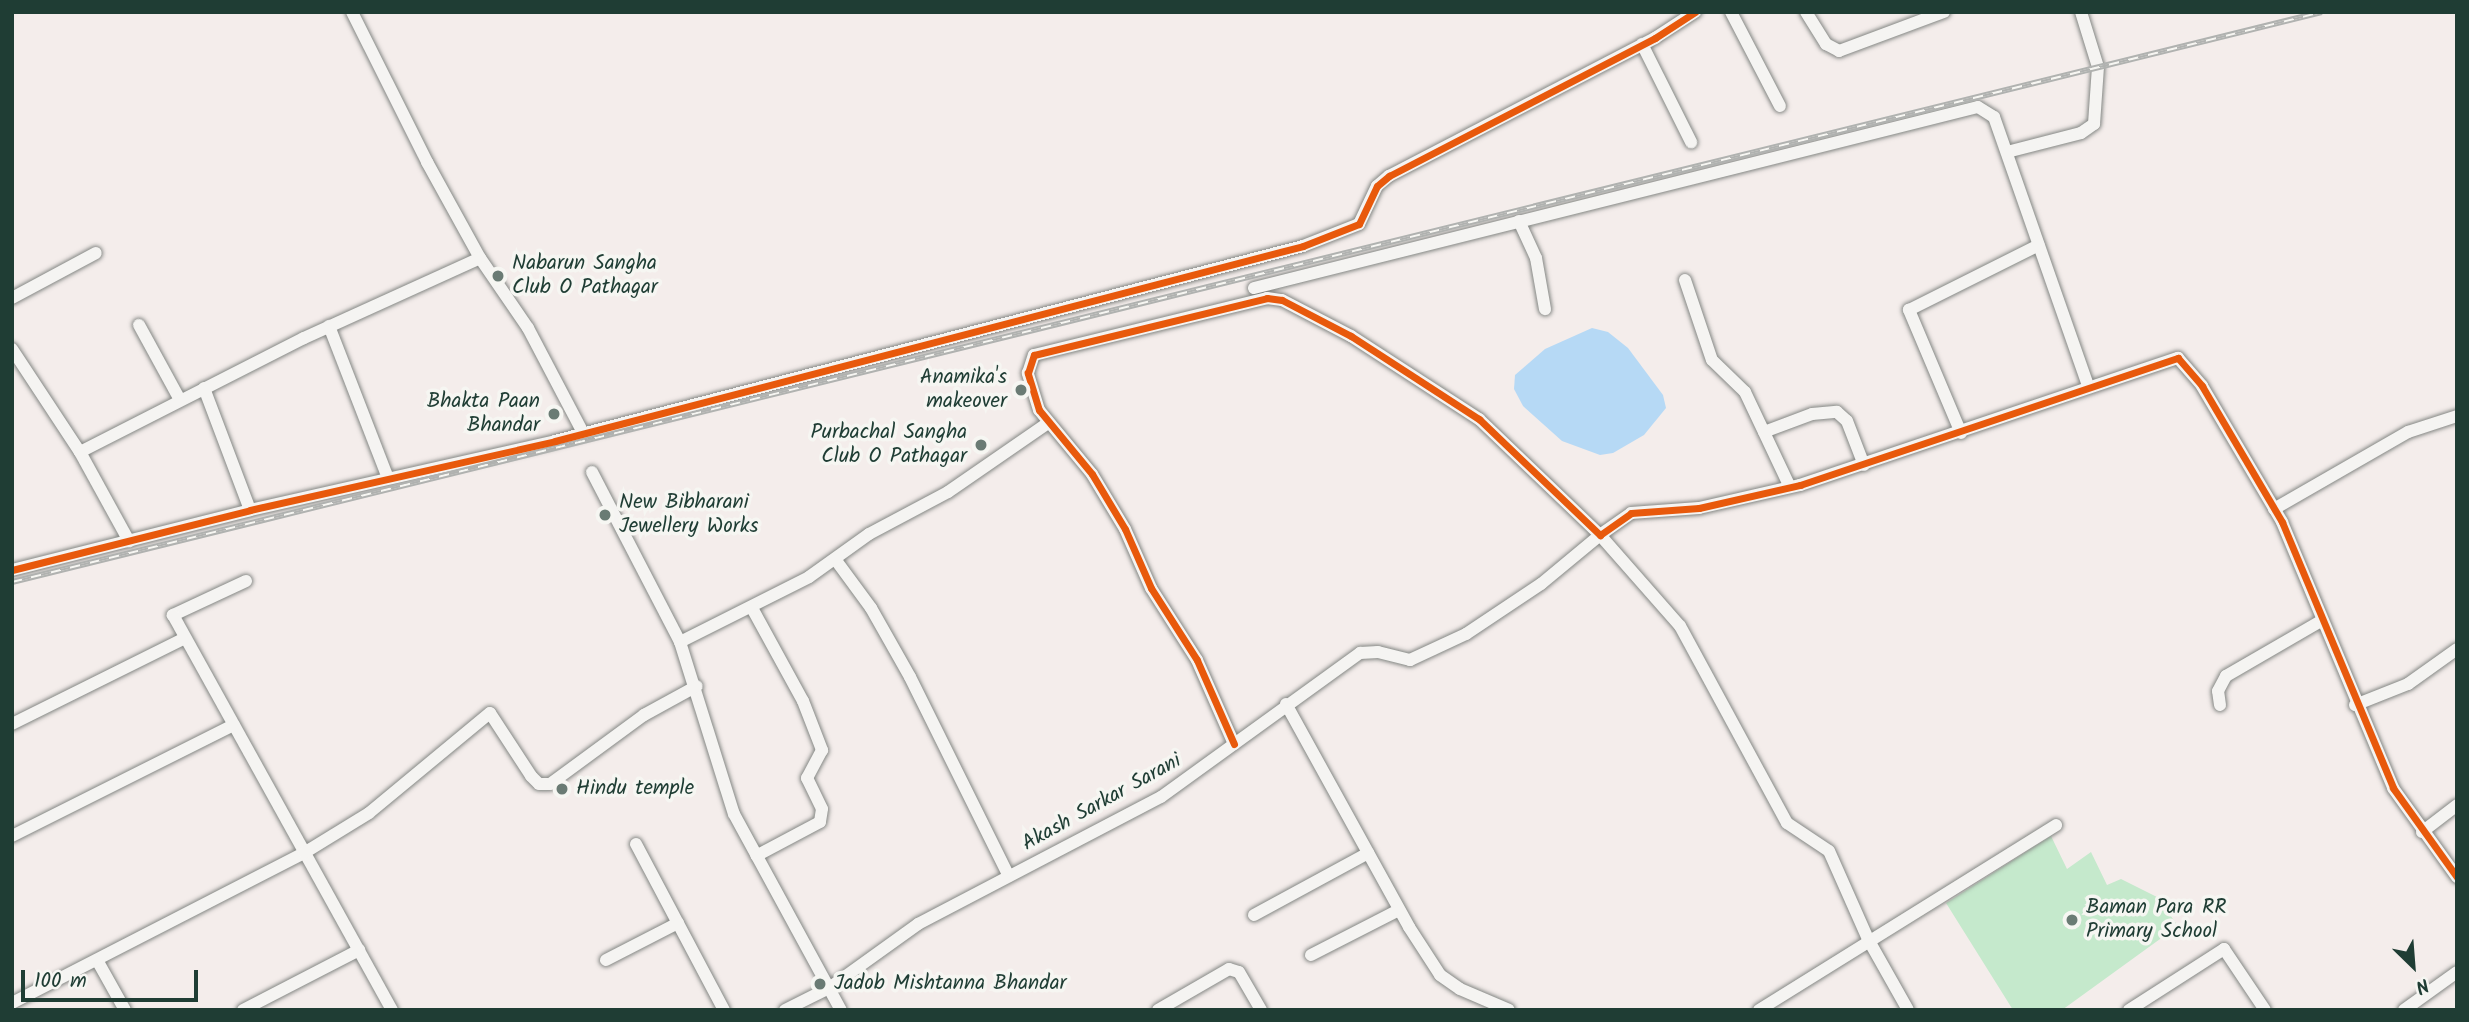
<!DOCTYPE html>
<html>
<head>
<meta charset="utf-8">
<style>
  body { margin:0 }
  #map { position:relative; width:2469px; height:1022px; overflow:hidden; background:#f4edeb; font-family:Kalam,sans-serif }
  div>[style] { position:absolute }
  .green>* { inset:0; background:#c5e9cc }
  .water>* { inset:0; background:#b6d9f5 }
  .roads { filter:drop-shadow(0 0 2px #848784) drop-shadow(0 0 2px #848784) }
  .minor>* { height:12px; margin:-6px; padding:0 6px; transform-origin:6px; border-radius:6px; background:#f5f4f2 }
  .rail>* { height:6px; margin-top:-3px; transform-origin:0; background:repeating-linear-gradient(90deg,#f6f6f2 0 10px,#b0b2b0 0 20px); box-sizing:border-box; border-block:2px solid #b0b2b0 }
  .cycleway>* { height:7px; margin:-3.5px; padding:0 3.5px; transform-origin:3.5px; border-radius:3.5px; background:#e8590c }
  .dots>* { width:19px; height:19px; translate:-50% -50%; box-sizing:border-box; border:4px solid #f6f6f2; border-radius:50% }
  span { translate:-50% -50%; white-space:nowrap; text-align:center; line-height:1.15; -webkit-text-stroke:7px #f6f6f2; paint-order:stroke }
  .poi-label { font-size:21px; color:#1f3d34 }
  .left { translate:0 -50%; text-align:left }
  .right { translate:-100% -50%; text-align:right }
  .street-label { font-size:21px; color:#1f3d34 }
  .frame { position:absolute; inset:0; border:14px solid #1f3d34; pointer-events:none }
  .north { position:absolute; left:2378px; top:931px; width:70px; height:70px; -webkit-text-stroke:5px #f6f6f2; paint-order:stroke; rotate:155deg; font-size:19px; font-weight:700; line-height:28px; text-align:center; color:#1f3d34 }
  .north::after { content:''; display:block; margin:auto; width:24px; height:32px; background:#1f3d34; clip-path:polygon(50% 0,100% 100%,50% 72%,0 100%) }
  .scale { position:absolute; left:21px; top:970px; width:177px; height:32px; box-sizing:border-box; border:4px solid #1f3d34; border-top:0; padding-left:9px; font-size:21px; line-height:24px; white-space:nowrap; color:#1f3d34; -webkit-text-stroke:5px #f6f6f2; paint-order:stroke }
</style>
</head>
<body>
<div id="map">
  <div class="green">
    <div style="clip-path:polygon(2051px 836px,2067px 869px,2091px 852px,2107px 885px,2121px 879px,2157px 897px,2178px 926px,2062px 1010px,2013px 1010px,1946px 903px)"></div>
  </div>
  <div class="water">
    <div style="clip-path:polygon(1592px 328px,1608px 332px,1628px 348px,1663px 395px,1666px 408px,1644px 435px,1613px 453px,1600px 455px,1562px 441px,1523px 406px,1514px 389px,1515px 375px,1545px 349px)"></div>
  </div>
  <div class="roads">
    <div class="minor">
      <div style="left:352px;top:12px;width:168px;rotate:63.4deg"></div>
      <div style="left:427px;top:162px;width:110px;rotate:61.1deg"></div>
      <div style="left:480px;top:258px;width:85px;rotate:55.6deg"></div>
      <div style="left:528px;top:328px;width:116px;rotate:62.3deg"></div>
      <div style="left:1731px;top:12px;width:106px;rotate:62.5deg"></div>
      <div style="left:1806px;top:12px;width:38px;rotate:58deg"></div>
      <div style="left:1826px;top:44px;width:15px;rotate:28deg"></div>
      <div style="left:1839px;top:51px;width:112px;rotate:-20.4deg"></div>
      <div style="left:1642px;top:44px;width:110px;rotate:63.4deg"></div>
      <div style="left:2007px;top:152px;width:76px;rotate:-14.4deg"></div>
      <div style="left:2081px;top:133px;width:16px;rotate:-35deg"></div>
      <div style="left:2094px;top:124px;width:57px;rotate:-86deg"></div>
      <div style="left:2098px;top:67px;width:58px;rotate:-107.2deg"></div>
      <div style="left:1519px;top:221px;width:41px;rotate:65.3deg"></div>
      <div style="left:1536px;top:258px;width:52px;rotate:80deg"></div>
      <div style="left:1685px;top:280px;width:84px;rotate:71.4deg"></div>
      <div style="left:1712px;top:360px;width:46px;rotate:44.1deg"></div>
      <div style="left:1745px;top:392px;width:105px;rotate:64.7deg"></div>
      <div style="left:1254px;top:288px;width:746px;rotate:-14.04deg"></div>
      <div style="left:1978px;top:107px;width:19px;rotate:32deg"></div>
      <div style="left:1994px;top:117px;width:285px;rotate:70.7deg"></div>
      <div style="left:12px;top:298px;width:95px;rotate:-28.2deg"></div>
      <div style="left:139px;top:325px;width:85px;rotate:61.3deg"></div>
      <div style="left:329px;top:326px;width:163px;rotate:68.8deg"></div>
      <div style="left:12px;top:349px;width:123px;rotate:56.6deg"></div>
      <div style="left:80px;top:452px;width:102px;rotate:61.2deg"></div>
      <div style="left:204px;top:388px;width:130px;rotate:69.3deg"></div>
      <div style="left:1764px;top:432px;width:51px;rotate:-20.6deg"></div>
      <div style="left:1812px;top:414px;width:25px;rotate:-5deg"></div>
      <div style="left:1837px;top:412px;width:13px;rotate:42deg"></div>
      <div style="left:1847px;top:421px;width:47px;rotate:68.9deg"></div>
      <div style="left:1961px;top:433px;width:134px;rotate:-112.9deg"></div>
      <div style="left:1909px;top:310px;width:145px;rotate:-26.6deg"></div>
      <div style="left:80px;top:452px;width:251px;rotate:-27deg"></div>
      <div style="left:304px;top:338px;width:193px;rotate:-24.4deg"></div>
      <div style="left:592px;top:472px;width:191px;rotate:62.6deg"></div>
      <div style="left:680px;top:642px;width:180px;rotate:72.6deg"></div>
      <div style="left:734px;top:814px;width:223px;rotate:61.4deg"></div>
      <div style="left:2274px;top:509px;width:155px;rotate:-29.9deg"></div>
      <div style="left:2408px;top:432px;width:52px;rotate:-18.1deg"></div>
      <div style="left:835px;top:559px;width:61px;rotate:53.7deg"></div>
      <div style="left:871px;top:608px;width:79px;rotate:60.5deg"></div>
      <div style="left:910px;top:677px;width:222px;rotate:63.6deg"></div>
      <div style="left:12px;top:570px;width:245px;rotate:-14.1deg"></div>
      <div style="left:250px;top:510px;width:313px;rotate:-12.7deg"></div>
      <div style="left:555px;top:441px;width:773px;rotate:-14.61deg"></div>
      <div style="left:1303px;top:246px;width:60px;rotate:-21.4deg"></div>
      <div style="left:1359px;top:224px;width:42px;rotate:-64.7deg"></div>
      <div style="left:1377px;top:186px;width:16px;rotate:-40deg"></div>
      <div style="left:1389px;top:176px;width:300px;rotate:-27.4deg"></div>
      <div style="left:1655px;top:38px;width:48px;rotate:-33deg"></div>
      <div style="left:246px;top:581px;width:81px;rotate:155deg"></div>
      <div style="left:173px;top:615px;width:452px;rotate:61deg"></div>
      <div style="left:752px;top:608px;width:106px;rotate:61.3deg"></div>
      <div style="left:803px;top:701px;width:53px;rotate:68.8deg"></div>
      <div style="left:822px;top:750px;width:32px;rotate:118deg"></div>
      <div style="left:807px;top:778px;width:34px;rotate:64deg"></div>
      <div style="left:822px;top:809px;width:13px;rotate:99deg"></div>
      <div style="left:820px;top:822px;width:72px;rotate:152deg"></div>
      <div style="left:680px;top:642px;width:144px;rotate:-26.7deg"></div>
      <div style="left:809px;top:577px;width:74px;rotate:-35.6deg"></div>
      <div style="left:869px;top:534px;width:89px;rotate:-28deg"></div>
      <div style="left:948px;top:492px;width:121px;rotate:-34.6deg"></div>
      <div style="left:1286px;top:704px;width:255px;rotate:61.1deg"></div>
      <div style="left:1409px;top:927px;width:57px;rotate:57.1deg"></div>
      <div style="left:1440px;top:975px;width:24px;rotate:35deg"></div>
      <div style="left:1460px;top:989px;width:53px;rotate:23.2deg"></div>
      <div style="left:2220px;top:705px;width:14px;rotate:-98deg"></div>
      <div style="left:2218px;top:691px;width:17px;rotate:-62deg"></div>
      <div style="left:2226px;top:676px;width:110px;rotate:-30.1deg"></div>
      <div style="left:2355px;top:705px;width:57px;rotate:-21.6deg"></div>
      <div style="left:2408px;top:684px;width:60px;rotate:-35.5deg"></div>
      <div style="left:12px;top:724px;width:193px;rotate:-26.4deg"></div>
      <div style="left:1234px;top:744px;width:92px;rotate:-113.8deg"></div>
      <div style="left:1197px;top:660px;width:85px;rotate:-122.6deg"></div>
      <div style="left:1151px;top:588px;width:64px;rotate:-113.8deg"></div>
      <div style="left:1125px;top:529px;width:64px;rotate:-121deg"></div>
      <div style="left:1092px;top:474px;width:83px;rotate:-129.6deg"></div>
      <div style="left:1039px;top:410px;width:39px;rotate:-107deg"></div>
      <div style="left:1028px;top:373px;width:19px;rotate:-72deg"></div>
      <div style="left:1034px;top:355px;width:240px;rotate:-13.7deg"></div>
      <div style="left:1267px;top:298px;width:15px;rotate:8deg"></div>
      <div style="left:1282px;top:300px;width:78px;rotate:27.6deg"></div>
      <div style="left:1351px;top:336px;width:153px;rotate:33deg"></div>
      <div style="left:1479px;top:419px;width:168px;rotate:43.8deg"></div>
      <div style="left:1600px;top:535px;width:38px;rotate:-35deg"></div>
      <div style="left:1631px;top:513px;width:68px;rotate:-4.2deg"></div>
      <div style="left:1699px;top:508px;width:104px;rotate:-12.8deg"></div>
      <div style="left:1800px;top:485px;width:399px;rotate:-18.6deg"></div>
      <div style="left:2178px;top:358px;width:37px;rotate:49deg"></div>
      <div style="left:2202px;top:386px;width:158px;rotate:59.5deg"></div>
      <div style="left:2282px;top:522px;width:288px;rotate:67.3deg"></div>
      <div style="left:2393px;top:788px;width:110px;rotate:54.3deg"></div>
      <div style="left:2422px;top:832px;width:44px;rotate:-37.6deg"></div>
      <div style="left:12px;top:836px;width:248px;rotate:-26.6deg"></div>
      <div style="left:636px;top:844px;width:188px;rotate:62.1deg"></div>
      <div style="left:1254px;top:915px;width:130px;rotate:-28.5deg"></div>
      <div style="left:1311px;top:955px;width:99px;rotate:-27.1deg"></div>
      <div style="left:97px;top:960px;width:57px;rotate:60.8deg"></div>
      <div style="left:606px;top:960px;width:81px;rotate:-27.2deg"></div>
      <div style="left:12px;top:1003px;width:328px;rotate:-27.2deg"></div>
      <div style="left:304px;top:853px;width:76px;rotate:-31.6deg"></div>
      <div style="left:369px;top:813px;width:157px;rotate:-39.6deg"></div>
      <div style="left:490px;top:713px;width:75px;rotate:56.9deg"></div>
      <div style="left:531px;top:776px;width:11px;rotate:45deg"></div>
      <div style="left:539px;top:784px;width:11px"></div>
      <div style="left:550px;top:784px;width:117px;rotate:-36.3deg"></div>
      <div style="left:644px;top:715px;width:60px;rotate:-28.7deg"></div>
      <div style="left:243px;top:1010px;width:131px;rotate:-27.3deg"></div>
      <div style="left:785px;top:1010px;width:49px;rotate:-26.6deg"></div>
      <div style="left:829px;top:988px;width:110px;rotate:-35.7deg"></div>
      <div style="left:918px;top:924px;width:274px;rotate:-27.6deg"></div>
      <div style="left:1161px;top:797px;width:246px;rotate:-35.9deg"></div>
      <div style="left:1360px;top:653px;width:18px;rotate:-3deg"></div>
      <div style="left:1378px;top:652px;width:33px;rotate:14deg"></div>
      <div style="left:1410px;top:660px;width:62px;rotate:-24.9deg"></div>
      <div style="left:1466px;top:634px;width:90px;rotate:-33.7deg"></div>
      <div style="left:1541px;top:584px;width:77px;rotate:-39.7deg"></div>
      <div style="left:1600px;top:535px;width:121px;rotate:48.7deg"></div>
      <div style="left:1680px;top:626px;width:224px;rotate:61.5deg"></div>
      <div style="left:1787px;top:823px;width:50px;rotate:33.7deg"></div>
      <div style="left:1829px;top:851px;width:96px;rotate:66.1deg"></div>
      <div style="left:1868px;top:939px;width:81px;rotate:60.6deg"></div>
      <div style="left:1158px;top:1010px;width:82px;rotate:-30deg"></div>
      <div style="left:1229px;top:969px;width:10px;rotate:17deg"></div>
      <div style="left:1239px;top:972px;width:44px;rotate:59.9deg"></div>
      <div style="left:1759px;top:1010px;width:350px;rotate:-31.9deg"></div>
      <div style="left:2129px;top:1010px;width:113px;rotate:-32.7deg"></div>
      <div style="left:2224px;top:949px;width:73px;rotate:56.1deg"></div>
      <div style="left:2404px;top:1010px;width:65px;rotate:-35.6deg"></div>
    </div>
  </div>
  <div class="rail">
    <div style="left:12px;top:582px;width:2379px;rotate:-13.86deg"></div>
  </div>
  <div class="cycleway">
    <div style="left:12px;top:570px;width:245px;rotate:-14.1deg"></div>
    <div style="left:250px;top:510px;width:313px;rotate:-12.7deg"></div>
    <div style="left:555px;top:441px;width:773px;rotate:-14.61deg"></div>
    <div style="left:1303px;top:246px;width:60px;rotate:-21.4deg"></div>
    <div style="left:1359px;top:224px;width:42px;rotate:-64.7deg"></div>
    <div style="left:1377px;top:186px;width:16px;rotate:-40deg"></div>
    <div style="left:1389px;top:176px;width:300px;rotate:-27.4deg"></div>
    <div style="left:1655px;top:38px;width:48px;rotate:-33deg"></div>
    <div style="left:1234px;top:744px;width:92px;rotate:-113.8deg"></div>
    <div style="left:1197px;top:660px;width:85px;rotate:-122.6deg"></div>
    <div style="left:1151px;top:588px;width:64px;rotate:-113.8deg"></div>
    <div style="left:1125px;top:529px;width:64px;rotate:-121deg"></div>
    <div style="left:1092px;top:474px;width:83px;rotate:-129.6deg"></div>
    <div style="left:1039px;top:410px;width:39px;rotate:-107deg"></div>
    <div style="left:1028px;top:373px;width:19px;rotate:-72deg"></div>
    <div style="left:1034px;top:355px;width:240px;rotate:-13.7deg"></div>
    <div style="left:1267px;top:298px;width:15px;rotate:8deg"></div>
    <div style="left:1282px;top:300px;width:78px;rotate:27.6deg"></div>
    <div style="left:1351px;top:336px;width:153px;rotate:33deg"></div>
    <div style="left:1479px;top:419px;width:168px;rotate:43.8deg"></div>
    <div style="left:1600px;top:535px;width:38px;rotate:-35deg"></div>
    <div style="left:1631px;top:513px;width:68px;rotate:-4.2deg"></div>
    <div style="left:1699px;top:508px;width:104px;rotate:-12.8deg"></div>
    <div style="left:1800px;top:485px;width:399px;rotate:-18.6deg"></div>
    <div style="left:2178px;top:358px;width:37px;rotate:49deg"></div>
    <div style="left:2202px;top:386px;width:158px;rotate:59.5deg"></div>
    <div style="left:2282px;top:522px;width:288px;rotate:67.3deg"></div>
    <div style="left:2393px;top:788px;width:110px;rotate:54.3deg"></div>
  </div>
  <div class="dots">
    <div style="left:498px;top:276px;background:#6a7b74"></div>
    <div style="left:1021px;top:390px;background:#6a7b74"></div>
    <div style="left:554px;top:414px;background:#6a7b74"></div>
    <div style="left:981px;top:445px;background:#6a7b74"></div>
    <div style="left:605px;top:515px;background:#6a7b74"></div>
    <div style="left:562px;top:789px;background:#6a7b74"></div>
    <div style="left:2072px;top:920px;background:#6a7b74"></div>
    <div style="left:820px;top:984px;background:#6a7b74"></div>
  </div>
  <div class="poi-label">
    <span class="left" style="left:512px;top:276px">Nabarun Sangha<br>Club O Pathagar</span>
    <span class="right" style="left:1007px;top:390px">Anamika's<br>makeover</span>
    <span class="right" style="left:540px;top:414px">Bhakta Paan<br>Bhandar</span>
    <span class="right" style="left:967px;top:445px">Purbachal Sangha<br>Club O Pathagar</span>
    <span class="left" style="left:619px;top:515px">New Bibharani<br>Jewellery Works</span>
    <span class="left" style="left:576px;top:789px">Hindu temple</span>
    <span class="left" style="left:2086px;top:920px">Baman Para RR<br>Primary School</span>
    <span class="left" style="left:834px;top:984px">Jadob Mishtanna Bhandar</span>
  </div>
  <div class="street-label">
    <span style="left:1102px;top:803px;rotate:-29deg">Akash Sarkar Sarani</span>
  </div>
  <div class="frame"></div>
  <div class="north">N</div>
  <div class="scale">100 m</div>
</div>
</body>
</html>
